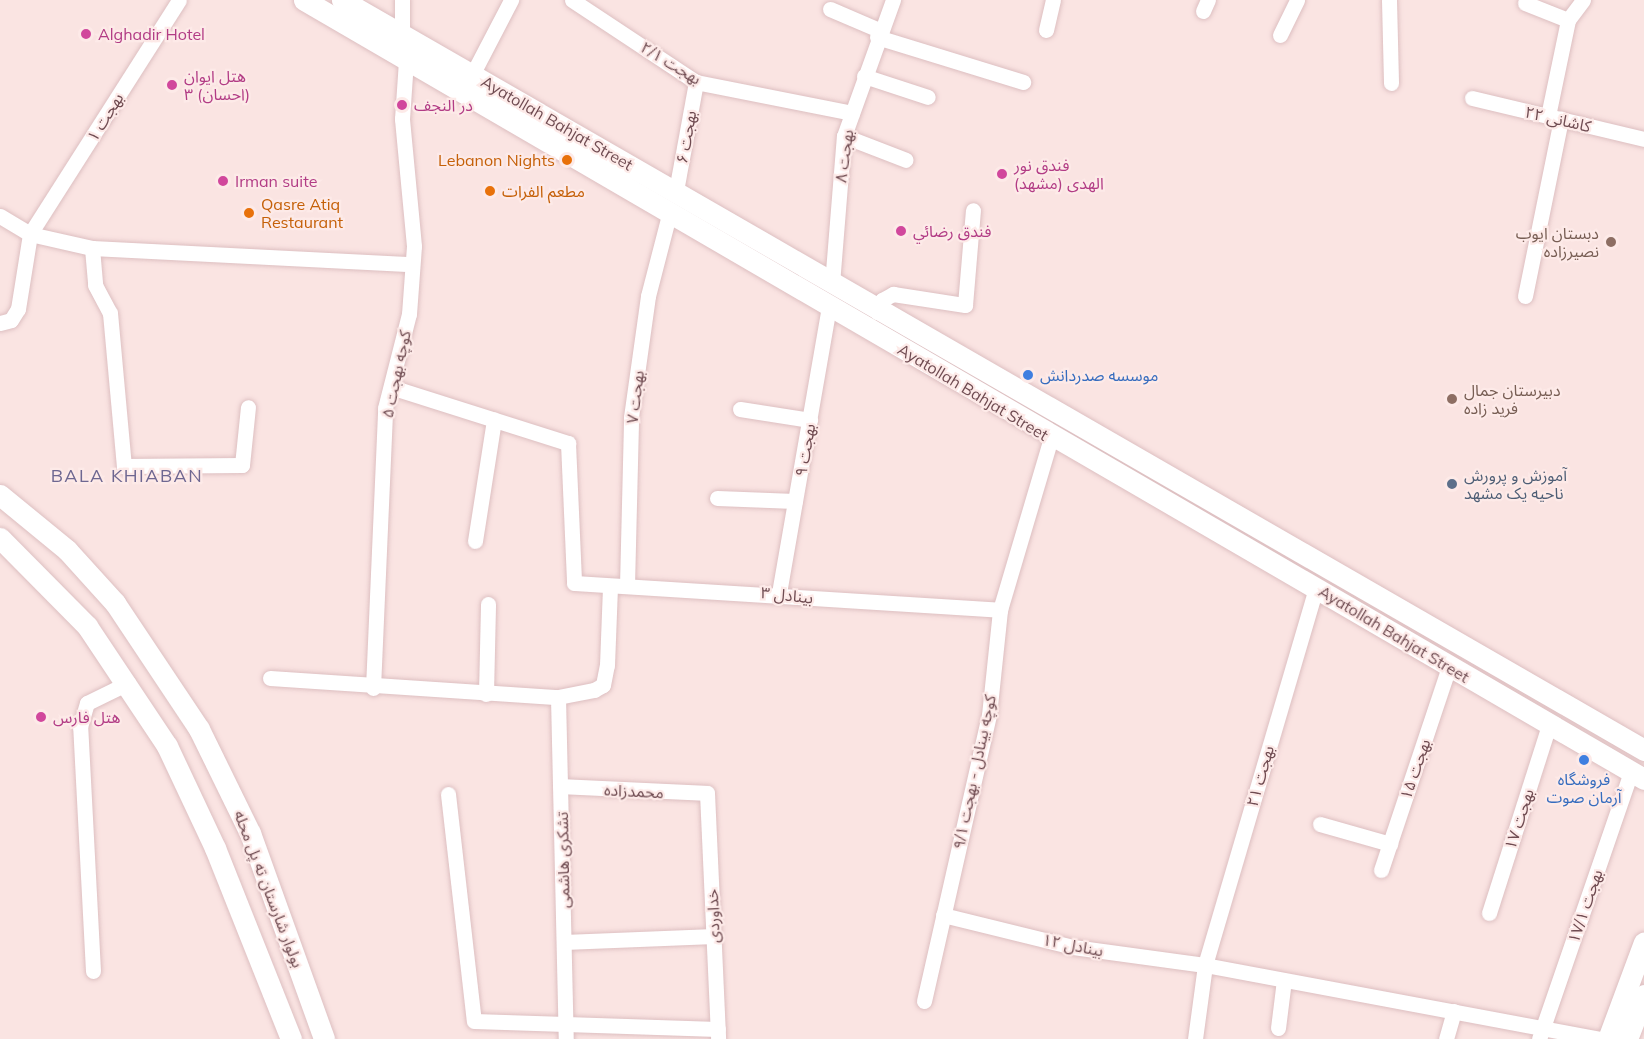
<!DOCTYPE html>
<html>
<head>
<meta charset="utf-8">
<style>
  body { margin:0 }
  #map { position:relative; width:1644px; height:1039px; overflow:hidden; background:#fae4e2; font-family:Mulish,"Noto Sans Arabic",sans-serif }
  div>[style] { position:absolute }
  .roads { filter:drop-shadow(0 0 2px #ddbfc1) drop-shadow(0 0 2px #ddbfc1) }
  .street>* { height:15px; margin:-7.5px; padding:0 7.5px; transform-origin:7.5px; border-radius:7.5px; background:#fff }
  .secondary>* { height:21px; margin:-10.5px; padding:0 10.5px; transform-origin:10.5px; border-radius:10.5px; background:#fff }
  .dots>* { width:16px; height:16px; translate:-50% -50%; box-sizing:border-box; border:3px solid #fdeae8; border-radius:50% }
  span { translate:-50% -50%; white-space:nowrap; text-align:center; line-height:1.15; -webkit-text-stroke:4.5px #fdeae8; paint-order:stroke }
  .hotel-label { font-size:16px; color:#b23c85 }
  .left { translate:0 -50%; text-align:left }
  .street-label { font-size:16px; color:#6f4b51 }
  .food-label { font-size:16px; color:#c56008 }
  .right { translate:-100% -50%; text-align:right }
  .education-label { font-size:16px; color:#785e54 }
  .shop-label { font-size:16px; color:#366cbe }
  .service-label { font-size:16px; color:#4e5e75 }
  .neighbourhood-label { font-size:18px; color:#6e6791; letter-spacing:1.5px }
</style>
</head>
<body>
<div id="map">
  <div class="roads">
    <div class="street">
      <div style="left:402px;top:0;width:35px;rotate:90deg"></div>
      <div style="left:572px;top:0;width:149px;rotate:33.5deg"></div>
      <div style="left:696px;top:82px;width:159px;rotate:11.2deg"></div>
      <div style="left:1389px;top:0;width:83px;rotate:88.6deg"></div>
      <div style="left:1525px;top:3px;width:46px;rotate:21.6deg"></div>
      <div style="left:830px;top:9px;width:53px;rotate:23.2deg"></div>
      <div style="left:1203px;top:11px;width:12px;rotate:-66deg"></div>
      <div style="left:1046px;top:30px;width:31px;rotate:-77deg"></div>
      <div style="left:1280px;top:35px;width:39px;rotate:-64deg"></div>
      <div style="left:877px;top:37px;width:153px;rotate:17.1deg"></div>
      <div style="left:472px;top:75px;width:85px;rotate:-62.5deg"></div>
      <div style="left:864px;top:76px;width:67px;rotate:18.2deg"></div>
      <div style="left:1472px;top:98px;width:177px;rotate:13.4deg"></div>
      <div style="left:1548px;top:116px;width:98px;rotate:-78.2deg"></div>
      <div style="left:1568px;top:20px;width:25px;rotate:-53deg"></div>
      <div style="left:844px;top:136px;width:66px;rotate:21.2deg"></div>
      <div style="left:676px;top:191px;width:111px;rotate:-79.6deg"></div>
      <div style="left:0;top:216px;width:35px;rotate:31deg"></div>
      <div style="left:30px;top:234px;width:64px;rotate:12.7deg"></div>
      <div style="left:92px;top:248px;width:320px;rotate:2.9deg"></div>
      <div style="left:92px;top:248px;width:37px;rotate:85deg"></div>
      <div style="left:95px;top:285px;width:32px;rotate:62deg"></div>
      <div style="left:110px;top:313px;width:154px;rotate:84.8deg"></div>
      <div style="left:124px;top:466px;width:118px;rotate:-0.5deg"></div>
      <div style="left:242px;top:465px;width:58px;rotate:-84.1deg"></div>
      <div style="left:832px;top:284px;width:148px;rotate:-85.4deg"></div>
      <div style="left:844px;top:136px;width:145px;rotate:-70.2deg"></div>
      <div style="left:1525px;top:296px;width:181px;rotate:-78.5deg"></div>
      <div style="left:877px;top:312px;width:13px;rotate:-67deg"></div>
      <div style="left:882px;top:300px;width:13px;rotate:-29deg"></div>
      <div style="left:893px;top:294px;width:73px;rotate:8.7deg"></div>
      <div style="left:965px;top:305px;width:95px;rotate:-85.2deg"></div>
      <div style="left:0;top:323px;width:11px;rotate:-15deg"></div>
      <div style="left:11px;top:320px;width:13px;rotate:-58deg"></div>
      <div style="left:18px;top:309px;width:76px;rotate:-80.9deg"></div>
      <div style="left:30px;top:234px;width:277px;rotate:-57.5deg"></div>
      <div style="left:391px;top:387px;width:186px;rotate:17.6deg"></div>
      <div style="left:568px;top:443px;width:140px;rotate:87.5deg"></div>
      <div style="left:574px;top:583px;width:427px;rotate:3.6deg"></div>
      <div style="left:740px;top:409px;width:71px;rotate:8.9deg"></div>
      <div style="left:717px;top:498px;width:78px;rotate:2.2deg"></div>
      <div style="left:475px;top:541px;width:123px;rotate:-81.1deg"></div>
      <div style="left:627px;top:586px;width:169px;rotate:-88.6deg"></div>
      <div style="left:631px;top:417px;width:122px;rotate:-82deg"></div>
      <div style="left:648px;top:296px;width:88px;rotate:-75.5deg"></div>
      <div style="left:779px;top:593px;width:290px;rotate:-80.1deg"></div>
      <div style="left:270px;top:678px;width:289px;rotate:3.8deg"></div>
      <div style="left:558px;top:697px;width:37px;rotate:-11deg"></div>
      <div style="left:594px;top:690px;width:10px;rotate:-29deg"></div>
      <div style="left:603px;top:685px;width:20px;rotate:-79deg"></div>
      <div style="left:607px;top:665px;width:79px;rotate:-87.8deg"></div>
      <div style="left:373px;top:688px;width:280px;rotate:-87.5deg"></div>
      <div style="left:385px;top:408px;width:97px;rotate:-75.7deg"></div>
      <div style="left:409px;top:314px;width:68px;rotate:-85.8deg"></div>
      <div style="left:414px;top:246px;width:128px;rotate:-95.4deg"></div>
      <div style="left:402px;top:119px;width:59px;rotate:-86.1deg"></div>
      <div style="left:486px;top:694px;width:90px;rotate:-88.7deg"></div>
      <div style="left:558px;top:697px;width:342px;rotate:88.7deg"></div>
      <div style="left:561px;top:786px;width:146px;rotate:2.7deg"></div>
      <div style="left:707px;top:793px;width:246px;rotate:87.4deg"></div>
      <div style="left:448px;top:794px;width:228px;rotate:83.5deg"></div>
      <div style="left:474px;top:1021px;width:244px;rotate:1.9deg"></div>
      <div style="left:1320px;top:824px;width:73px;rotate:15.9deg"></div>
      <div style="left:1381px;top:870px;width:214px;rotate:-71.5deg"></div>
      <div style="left:1489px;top:913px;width:197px;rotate:-72.3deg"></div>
      <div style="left:943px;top:915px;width:134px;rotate:13.8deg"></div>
      <div style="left:1073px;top:947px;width:133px;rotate:7.8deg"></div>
      <div style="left:1205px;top:965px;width:403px;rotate:10.6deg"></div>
      <div style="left:565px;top:942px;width:148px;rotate:-2.3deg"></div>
      <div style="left:93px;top:971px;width:244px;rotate:-93deg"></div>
      <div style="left:80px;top:727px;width:25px;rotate:-74deg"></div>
      <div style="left:87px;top:703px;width:46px;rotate:-26deg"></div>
      <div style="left:924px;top:1001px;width:293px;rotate:-77.2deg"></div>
      <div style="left:989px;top:715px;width:106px;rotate:-84deg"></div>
      <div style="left:1000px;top:610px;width:179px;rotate:-73.5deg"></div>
      <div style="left:1278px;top:1028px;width:48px;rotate:-82.9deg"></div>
      <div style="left:1195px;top:1039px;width:75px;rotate:-82.3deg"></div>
      <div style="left:1205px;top:965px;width:393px;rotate:-73.6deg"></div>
      <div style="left:1446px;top:1039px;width:29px;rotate:-74deg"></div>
      <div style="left:1539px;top:1039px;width:282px;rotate:-71deg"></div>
    </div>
    <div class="secondary">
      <div style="left:304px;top:0;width:1550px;rotate:30.17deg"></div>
      <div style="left:342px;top:0;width:1503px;rotate:29.94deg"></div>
      <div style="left:0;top:495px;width:87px;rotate:39.4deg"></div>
      <div style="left:67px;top:550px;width:72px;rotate:47.8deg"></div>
      <div style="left:115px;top:603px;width:151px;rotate:56.3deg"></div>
      <div style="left:199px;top:729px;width:116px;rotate:63.9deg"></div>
      <div style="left:250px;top:833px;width:219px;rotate:70.2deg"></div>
      <div style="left:0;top:538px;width:124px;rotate:45.3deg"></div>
      <div style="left:87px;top:626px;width:144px;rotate:56.3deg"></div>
      <div style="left:167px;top:746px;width:113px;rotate:64.8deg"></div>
      <div style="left:215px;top:848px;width:206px;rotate:68.3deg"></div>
      <div style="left:1608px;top:1039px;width:103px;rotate:-69.6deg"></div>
      <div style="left:1627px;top:1039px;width:47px;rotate:-68.9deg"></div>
    </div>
  </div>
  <div class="dots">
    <div style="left:86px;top:34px;background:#d1479c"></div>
    <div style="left:172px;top:85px;background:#d1479c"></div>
    <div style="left:402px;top:105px;background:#d1479c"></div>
    <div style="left:567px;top:160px;background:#e8710a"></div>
    <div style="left:1002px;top:174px;background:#d1479c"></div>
    <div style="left:223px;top:181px;background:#d1479c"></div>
    <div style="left:490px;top:191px;background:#e8710a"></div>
    <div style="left:249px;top:213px;background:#e8710a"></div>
    <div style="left:901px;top:231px;background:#d1479c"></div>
    <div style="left:1611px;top:242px;background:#8d6e63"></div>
    <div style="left:1028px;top:375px;background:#3f7fe0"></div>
    <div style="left:1452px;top:399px;background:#8d6e63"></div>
    <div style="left:1452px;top:484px;background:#5c6f8a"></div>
    <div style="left:41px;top:717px;background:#d1479c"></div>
    <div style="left:1584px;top:760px;background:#3f7fe0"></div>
  </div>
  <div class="hotel-label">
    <span class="left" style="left:98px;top:34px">Alghadir Hotel</span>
    <span class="left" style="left:184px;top:85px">هتل ایوان<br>۳ (احسان)</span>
    <span class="left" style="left:414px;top:105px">در النجف</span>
    <span class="left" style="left:1014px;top:174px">فندق نور<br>الهدى (مشهد)</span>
    <span class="left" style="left:235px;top:181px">Irman suite</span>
    <span class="left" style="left:913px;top:231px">فندق رضائي</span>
    <span class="left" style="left:53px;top:717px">هتل فارس</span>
  </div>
  <div class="street-label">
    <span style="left:671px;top:63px;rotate:31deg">بهجت ۲/۱</span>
    <span style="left:105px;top:117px;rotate:-58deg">بهجت ۱</span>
    <span style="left:1558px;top:119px;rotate:13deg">کاشانی ۲۲</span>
    <span style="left:557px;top:123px;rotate:30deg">Ayatollah Bahjat Street</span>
    <span style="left:686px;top:137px;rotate:-80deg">بهجت ۶</span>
    <span style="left:844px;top:156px;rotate:-82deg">بهجت ۸</span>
    <span style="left:396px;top:374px;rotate:-78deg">کوچه بهجت ۵</span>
    <span style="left:973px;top:392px;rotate:31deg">Ayatollah Bahjat Street</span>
    <span style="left:635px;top:397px;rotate:-83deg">بهجت ۷</span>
    <span style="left:805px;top:450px;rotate:-80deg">بهجت ۹</span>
    <span style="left:787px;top:595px;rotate:6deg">بینادل ۳</span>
    <span style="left:1394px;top:634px;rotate:31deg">Ayatollah Bahjat Street</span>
    <span style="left:1415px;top:769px;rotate:-71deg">بهجت ۱۵</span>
    <span style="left:974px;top:772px;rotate:-78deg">کوچه بینادل - بهجت ۹/۱</span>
    <span style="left:1260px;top:776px;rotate:-74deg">بهجت ۲۱</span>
    <span style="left:634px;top:791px;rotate:3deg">محمدزاده</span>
    <span style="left:1519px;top:819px;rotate:-72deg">بهجت ۱۷</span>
    <span style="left:563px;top:860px;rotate:-91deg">تشکری هاشمی</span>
    <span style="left:269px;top:889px;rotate:69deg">بولوار شارستان ته پل محله</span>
    <span style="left:1585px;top:906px;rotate:-71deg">بهجت ۱۷/۱</span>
    <span style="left:713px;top:916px;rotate:-92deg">خداوردی</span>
    <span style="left:1073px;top:945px;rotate:11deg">بینادل ۱۲</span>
  </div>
  <div class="food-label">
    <span class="right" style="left:555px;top:160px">Lebanon Nights</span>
    <span class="left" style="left:502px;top:191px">مطعم الفرات</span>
    <span class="left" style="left:261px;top:213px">Qasre Atiq<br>Restaurant</span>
  </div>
  <div class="education-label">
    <span class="right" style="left:1599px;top:242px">دبستان ایوب<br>نصیرزاده</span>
    <span class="left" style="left:1464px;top:399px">دبیرستان جمال<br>فرید زاده</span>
  </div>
  <div class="shop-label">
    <span class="left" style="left:1040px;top:375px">موسسه صدردانش</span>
    <span style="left:1584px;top:788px">فروشگاه<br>آرمان صوت</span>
  </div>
  <div class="service-label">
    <span class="left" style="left:1464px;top:484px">آموزش و پرورش<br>ناحیه یک مشهد</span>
  </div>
  <div class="neighbourhood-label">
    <span style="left:127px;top:476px">BALA KHIABAN</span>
  </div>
</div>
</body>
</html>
